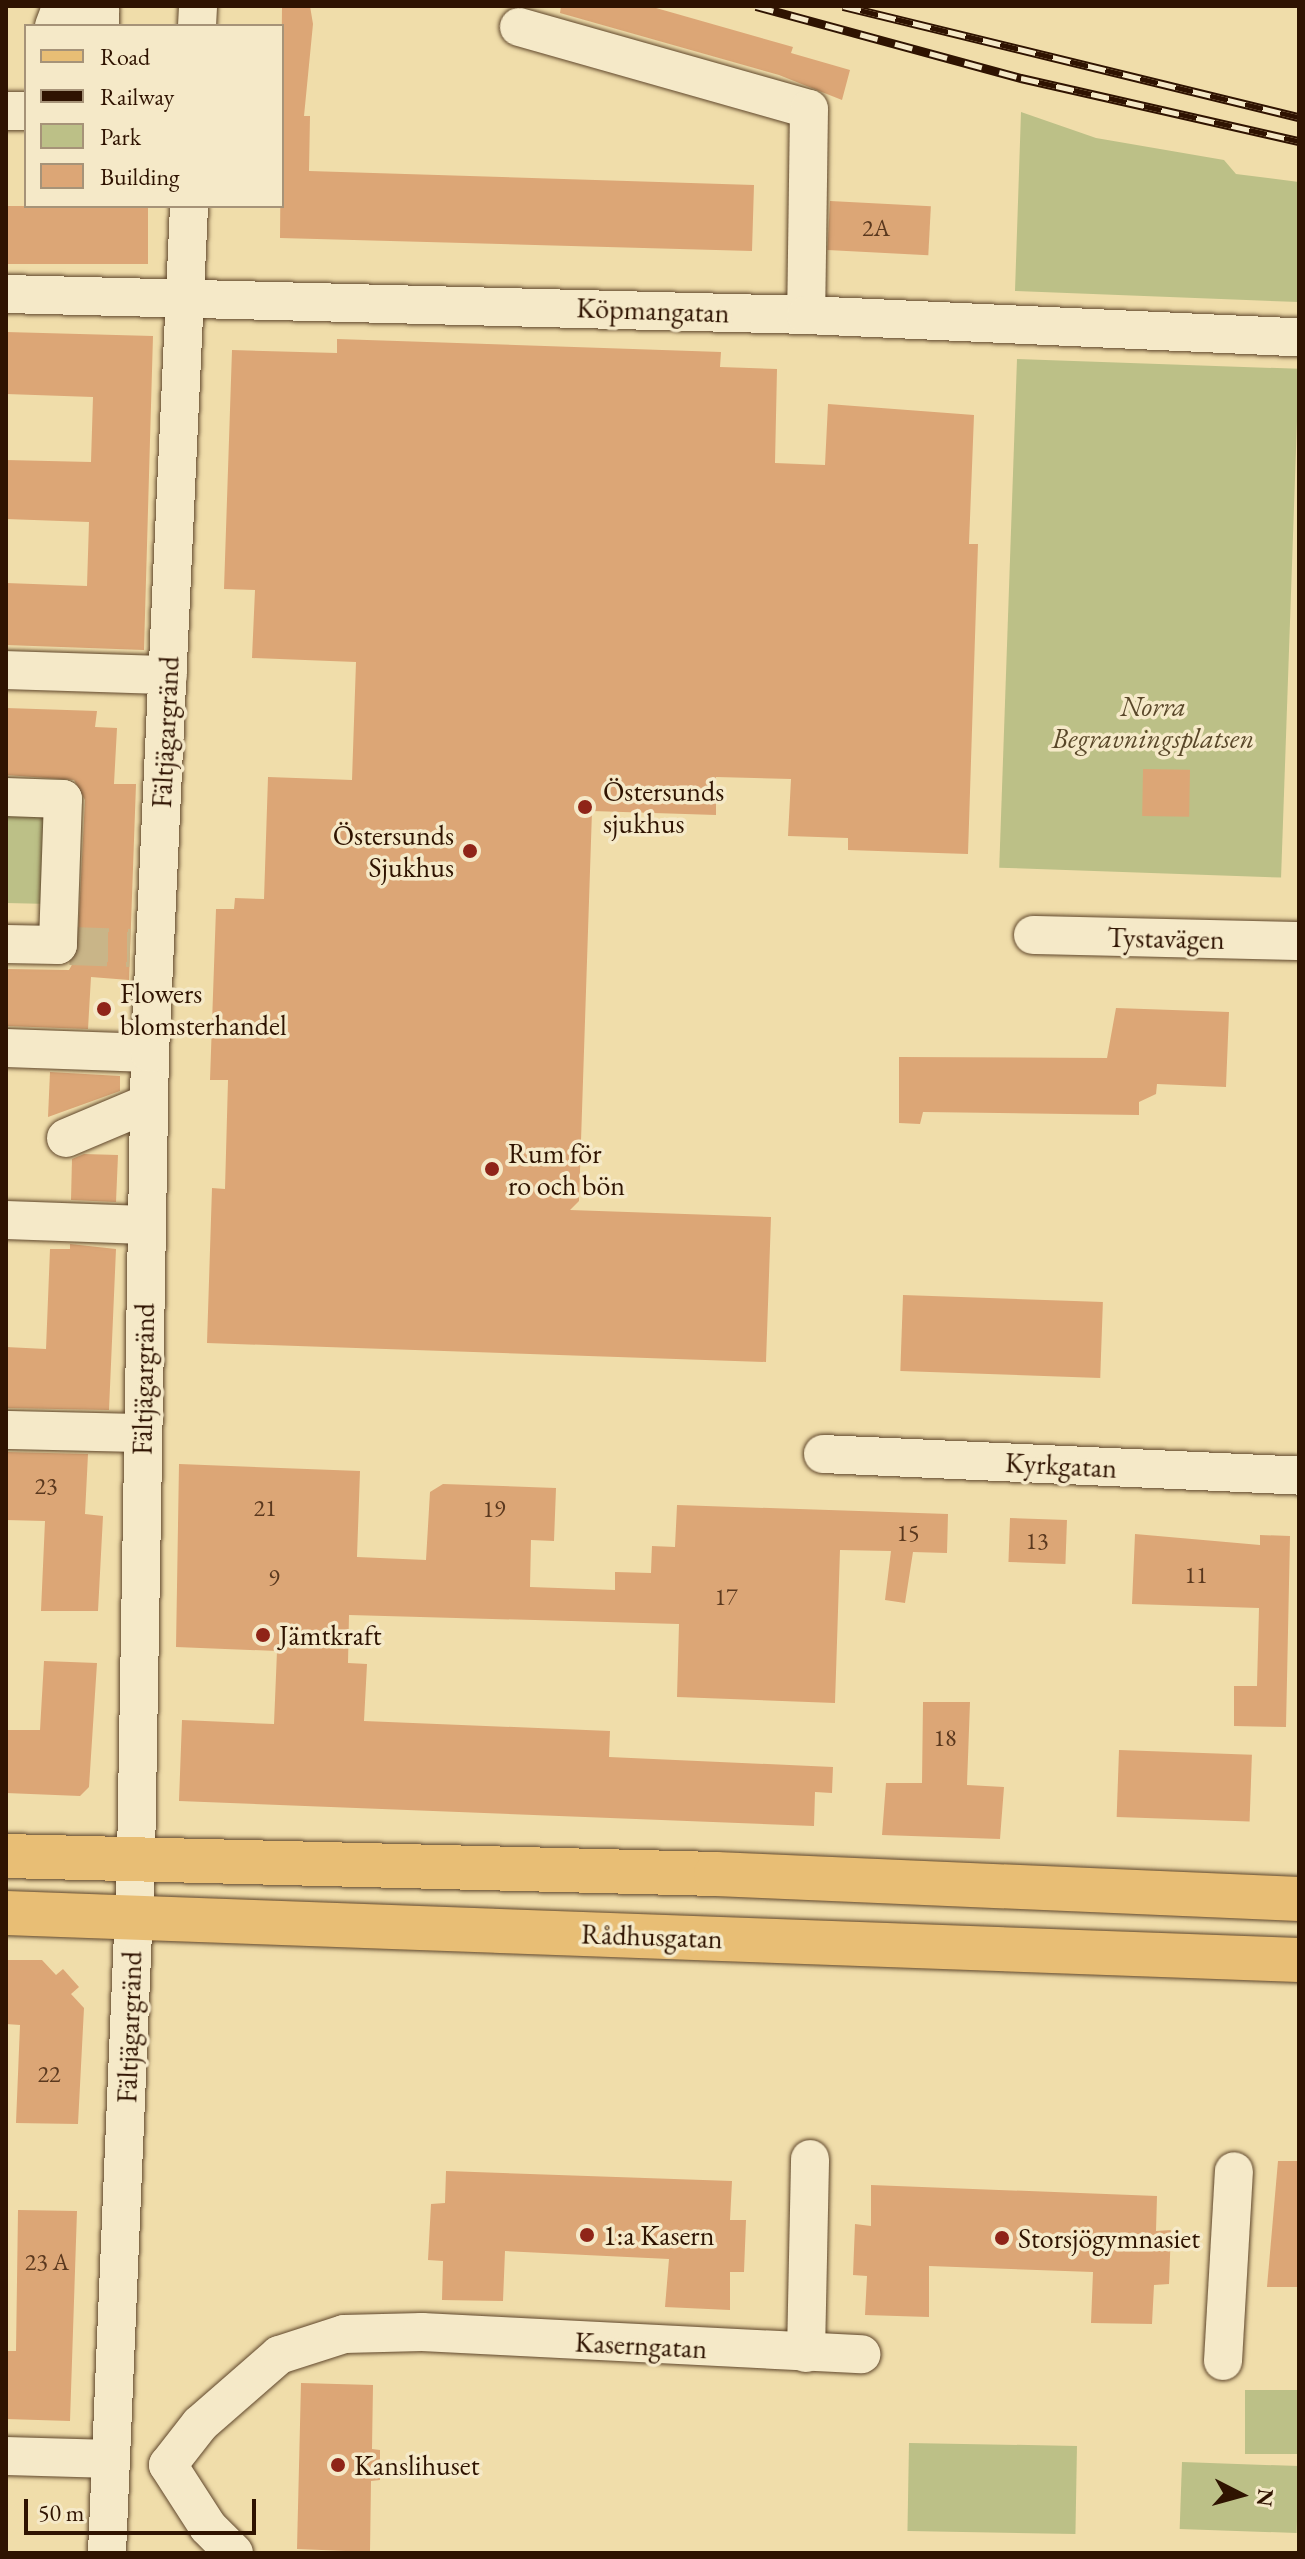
<!DOCTYPE html>
<html>
<head>
<meta charset="utf-8">
<style>
  body { margin:0 }
  #map { position:relative; width:1305px; height:2559px; overflow:hidden; background:#f0ddaa; font-family:"EB Garamond",serif }
  div>[style] { position:absolute }
  .green>* { inset:0; background:#bcc087; transform-origin:0 0 }
  .building>* { inset:0; background:#dca676; transform-origin:0 0 }
  .minor-tunnel>* { height:38px; margin-top:-19px; transform-origin:0; background:repeating-linear-gradient(90deg,#c9b588 0 38px,transparent 0 57px) }
  .roads { filter:drop-shadow(0 0 2px #5f462b) drop-shadow(0 0 2px #5f462b) }
  .minor>* { height:38px; margin:-19px; padding:0 19px; transform-origin:19px; border-radius:19px; background:#f5e9c8 }
  .major>* { height:44px; margin:-22px; padding:0 22px; transform-origin:22px; border-radius:22px; background:#e8be75 }
  .rail>* { height:9px; margin-top:-4.5px; transform-origin:0; background:repeating-linear-gradient(90deg,#f5e9c8 0 18px,#2f1301 0 36px); box-sizing:border-box; border-block:2px solid #2f1301 }
  .dots>* { width:22px; height:22px; translate:-50% -50%; box-sizing:border-box; border:4px solid #f5e9c8; border-radius:50% }
  span { translate:-50% -50%; white-space:nowrap; text-align:center; line-height:1.15; -webkit-text-stroke:7px #f5e9c8; paint-order:stroke }
  .number-label { font-size:24px; color:#5a381e }
  .number-label span { -webkit-text-stroke-width:0 }
  .street-label { font-size:28px; color:#2f1301 }
  .park-label { font-size:28px; color:#594729; font-style:italic }
  .poi-label { font-size:28px; color:#2f1301 }
  .left { translate:0 -50%; text-align:left }
  .right { translate:-100% -50%; text-align:right }
  .frame { position:absolute; inset:0; border:8px solid #2f1301; pointer-events:none }
  .legend { position:absolute; left:24px; top:24px; width:260px; height:184px; box-sizing:border-box; background:#f5e9c8; border:2px solid #a69378; margin:0; padding:10px 14px; list-style:none; font-size:24px; color:#2f1301 }
  .legend li { display:flex; align-items:center; gap:16px; height:40px }
  .legend b { width:40px; border:2px solid #a69378 }
  .north { position:absolute; left:1201px; top:2455px; width:80px; height:80px; -webkit-text-stroke:6px #f5e9c8; paint-order:stroke; rotate:96deg; font-size:22px; font-weight:700; line-height:32px; text-align:center; color:#2f1301 }
  .north::after { content:''; display:block; margin:auto; width:28px; height:36px; background:#2f1301; clip-path:polygon(50% 0,100% 100%,50% 72%,0 100%) }
  .scale { position:absolute; left:24px; top:2499px; width:232px; height:36px; box-sizing:border-box; border:4px solid #2f1301; border-top:0; padding-left:10px; font-size:24px; line-height:28px; white-space:nowrap; color:#2f1301; -webkit-text-stroke:6px #f5e9c8; paint-order:stroke }
</style>
</head>
<body>
<div id="map">
  <div class="green">
    <div style="clip-path:polygon(1021px 112px,1096px 138px,1224px 160px,1236px 174px,1299px 182px,1299px 302px,1015px 291px)"></div>
    <div style="left:1017px;top:359px;width:282px;height:509px;rotate:2deg"></div>
    <div style="clip-path:polygon(6px 804px,43px 808px,50px 904px,6px 903px)"></div>
    <div style="left:1245px;top:2390px;width:54px;height:64px"></div>
    <div style="left:909px;top:2443px;width:168px;height:88px;rotate:1deg"></div>
    <div style="left:1182px;top:2462px;width:117px;height:67px;rotate:2deg"></div>
  </div>
  <div class="building">
    <div style="clip-path:polygon(282px 6px,310px 6px,313px 24px,304px 116px,310px 116px,309px 171px,754px 185px,752px 251px,280px 238px)"></div>
    <div style="clip-path:polygon(561px 6px,649px 6px,793px 47px,791px 53px,850px 70px,842px 100px,779px 75px,560px 13px)"></div>
    <div style="left:830px;top:201px;width:101px;height:49px;rotate:3deg"></div>
    <div style="left:6px;top:206px;width:142px;height:58px"></div>
    <div style="clip-path:polygon(6px 332px,153px 336px,144px 650px,6px 645px,6px 583px,87px 586px,89px 522px,6px 519px,6px 460px,91px 462px,93px 397px,6px 394px)"></div>
    <div style="clip-path:polygon(337px 339px,721px 352px,720px 367px,777px 369px,775px 463px,825px 465px,828px 404px,974px 415px,969px 544px,978px 544px,968px 854px,848px 850px,848px 838px,788px 836px,791px 779px,716px 777px,716px 815px,592px 811px,579px 1201px,570px 1210px,771px 1217px,766px 1362px,207px 1343px,212px 1188px,225px 1189px,228px 1080px,210px 1080px,216px 909px,234px 909px,235px 898px,264px 899px,268px 777px,352px 780px,356px 662px,252px 658px,255px 590px,224px 589px,232px 350px,337px 353px)"></div>
    <div style="clip-path:polygon(6px 708px,97px 711px,95px 727px,117px 728px,114px 784px,136px 784px,129px 980px,91px 977px,88px 1029px,6px 1026px,6px 969px,69px 970px,77px 956px,85px 800px,74px 780px,6px 775px)"></div>
    <div style="left:1143px;top:769px;width:47px;height:47px;rotate:1deg"></div>
    <div style="clip-path:polygon(1116px 1008px,1229px 1012px,1226px 1087px,1157px 1084px,1156px 1094px,1139px 1102px,1139px 1115px,923px 1112px,920px 1124px,899px 1123px,899px 1057px,1107px 1058px)"></div>
    <div style="clip-path:polygon(50px 1072px,120px 1076px,120px 1091px,48px 1117px)"></div>
    <div style="clip-path:polygon(84px 1154px,118px 1155px,116px 1202px,71px 1200px,72px 1159px)"></div>
    <div style="clip-path:polygon(70px 1244px,116px 1249px,109px 1410px,6px 1408px,6px 1347px,46px 1349px,50px 1249px,70px 1249px)"></div>
    <div style="left:903px;top:1295px;width:200px;height:76px;rotate:2deg"></div>
    <div style="clip-path:polygon(6px 1452px,88px 1454px,85px 1514px,103px 1516px,98px 1611px,41px 1611px,45px 1521px,6px 1520px)"></div>
    <div style="clip-path:polygon(179px 1464px,360px 1471px,357px 1557px,426px 1560px,430px 1492px,443px 1484px,556px 1488px,554px 1541px,531px 1540px,530px 1587px,615px 1590px,615px 1572px,651px 1573px,652px 1546px,675px 1547px,677px 1505px,948px 1514px,947px 1553px,913px 1552px,905px 1603px,885px 1600px,891px 1551px,840px 1550px,835px 1703px,677px 1697px,679px 1624px,349px 1615px,348px 1663px,367px 1664px,364px 1721px,610px 1731px,609px 1757px,833px 1767px,832px 1793px,815px 1792px,814px 1826px,179px 1801px,182px 1720px,274px 1724px,277px 1651px,176px 1647px)"></div>
    <div style="left:1010px;top:1518px;width:57px;height:44px;rotate:2deg"></div>
    <div style="clip-path:polygon(1135px 1534px,1260px 1545px,1260px 1535px,1290px 1536px,1286px 1727px,1234px 1726px,1234px 1686px,1257px 1686px,1259px 1608px,1132px 1604px)"></div>
    <div style="clip-path:polygon(44px 1661px,97px 1663px,89px 1787px,80px 1796px,6px 1793px,6px 1730px,40px 1730px)"></div>
    <div style="clip-path:polygon(923px 1702px,970px 1702px,967px 1785px,1004px 1787px,1000px 1839px,882px 1835px,886px 1783px,922px 1783px)"></div>
    <div style="left:1119px;top:1750px;width:133px;height:67px;rotate:2deg"></div>
    <div style="clip-path:polygon(6px 1960px,42px 1960px,56px 1975px,63px 1969px,79px 1987px,71px 1994px,84px 2008px,78px 2124px,16px 2123px,20px 2025px,6px 2024px)"></div>
    <div style="clip-path:polygon(1278px 2161px,1299px 2161px,1299px 2287px,1267px 2287px)"></div>
    <div style="clip-path:polygon(446px 2171px,732px 2181px,730px 2220px,746px 2220px,744px 2272px,730px 2272px,730px 2310px,665px 2307px,669px 2259px,505px 2251px,503px 2301px,442px 2300px,443px 2261px,428px 2260px,431px 2204px,445px 2203px)"></div>
    <div style="clip-path:polygon(871px 2185px,1157px 2196px,1156px 2231px,1171px 2230px,1169px 2284px,1154px 2285px,1152px 2324px,1091px 2323px,1093px 2272px,929px 2266px,929px 2317px,865px 2315px,867px 2276px,853px 2275px,855px 2224px,871px 2226px)"></div>
    <div style="clip-path:polygon(18px 2210px,77px 2211px,70px 2421px,6px 2419px,6px 2351px,16px 2351px)"></div>
    <div style="clip-path:polygon(301px 2383px,373px 2385px,372px 2449px,380px 2450px,380px 2480px,371px 2481px,370px 2552px,297px 2549px)"></div>
  </div>
  <div class="minor-tunnel">
    <div style="left:70px;top:946px;width:60px;rotate:1.9deg"></div>
  </div>
  <div class="roads">
    <div class="minor">
      <div style="left:85px;top:6px;width:16px;rotate:18deg"></div>
      <div style="left:100px;top:11px;width:15px;rotate:90deg"></div>
      <div style="left:54px;top:26px;width:14px;rotate:-69deg"></div>
      <div style="left:59px;top:13px;width:16px;rotate:-27deg"></div>
      <div style="left:197px;top:26px;width:20px;rotate:-87deg"></div>
      <div style="left:519px;top:27px;width:301px;rotate:15.8deg"></div>
      <div style="left:809px;top:109px;width:206px;rotate:90.8deg"></div>
      <div style="left:6px;top:111px;width:20px"></div>
      <div style="left:6px;top:294px;width:800px;rotate:1.5deg"></div>
      <div style="left:806px;top:315px;width:493px;rotate:2.6deg"></div>
      <div style="left:6px;top:670px;width:162px;rotate:1.8deg"></div>
      <div style="left:6px;top:797px;width:57px;rotate:2deg"></div>
      <div style="left:63px;top:799px;width:146px;rotate:92deg"></div>
      <div style="left:58px;top:945px;width:52px;rotate:-178.9deg"></div>
      <div style="left:1033px;top:935px;width:266px;rotate:1.3deg"></div>
      <div style="left:6px;top:1048px;width:144px;rotate:2deg"></div>
      <div style="left:66px;top:1138px;width:90px;rotate:-22.9deg"></div>
      <div style="left:6px;top:1220px;width:139px;rotate:2.1deg"></div>
      <div style="left:6px;top:1430px;width:136px;rotate:1.3deg"></div>
      <div style="left:823px;top:1454px;width:477px;rotate:2.6deg"></div>
      <div style="left:806px;top:2353px;width:194px;rotate:-88.8deg"></div>
      <div style="left:1223px;top:2361px;width:190px;rotate:-86.7deg"></div>
      <div style="left:6px;top:2456px;width:105px;rotate:1.6deg"></div>
      <div style="left:107px;top:2553px;width:694px;rotate:-87.6deg"></div>
      <div style="left:136px;top:1860px;width:807px;rotate:-89.01deg"></div>
      <div style="left:150px;top:1053px;width:848px;rotate:-87.36deg"></div>
      <div style="left:234px;top:2553px;width:37px;rotate:-135deg"></div>
      <div style="left:208px;top:2527px;width:74px;rotate:-122.8deg"></div>
      <div style="left:168px;top:2465px;width:52px;rotate:-52deg"></div>
      <div style="left:200px;top:2424px;width:105px;rotate:-41.1deg"></div>
      <div style="left:279px;top:2355px;width:68px;rotate:-17.9deg"></div>
      <div style="left:344px;top:2334px;width:78px;rotate:-1.5deg"></div>
      <div style="left:422px;top:2332px;width:440px;rotate:2.9deg"></div>
    </div>
    <div class="major">
      <div style="left:6px;top:1856px;width:710px;rotate:1.45deg"></div>
      <div style="left:716px;top:1874px;width:584px;rotate:2.46deg"></div>
      <div style="left:6px;top:1913px;width:1294px;rotate:2.08deg"></div>
    </div>
  </div>
  <div class="rail">
    <div style="left:756px;top:6px;width:275px;rotate:15.2deg"></div>
    <div style="left:1021px;top:78px;width:285px;rotate:12.8deg"></div>
    <div style="left:843px;top:6px;width:469px;rotate:13.7deg"></div>
  </div>
  <div class="dots">
    <div style="left:585px;top:807px;background:#8f2418"></div>
    <div style="left:470px;top:851px;background:#8f2418"></div>
    <div style="left:104px;top:1009px;background:#8f2418"></div>
    <div style="left:492px;top:1169px;background:#8f2418"></div>
    <div style="left:263px;top:1635px;background:#8f2418"></div>
    <div style="left:587px;top:2235px;background:#8f2418"></div>
    <div style="left:1002px;top:2238px;background:#8f2418"></div>
    <div style="left:338px;top:2465px;background:#8f2418"></div>
  </div>
  <div class="number-label">
    <span style="left:876px;top:228px">2A</span>
    <span style="left:46px;top:1486px">23</span>
    <span style="left:265px;top:1508px">21</span>
    <span style="left:494px;top:1509px">19</span>
    <span style="left:908px;top:1533px">15</span>
    <span style="left:1037px;top:1541px">13</span>
    <span style="left:1196px;top:1575px">11</span>
    <span style="left:274px;top:1578px">9</span>
    <span style="left:726px;top:1597px">17</span>
    <span style="left:945px;top:1738px">18</span>
    <span style="left:49px;top:2074px">22</span>
    <span style="left:47px;top:2262px">23 A</span>
  </div>
  <div class="street-label">
    <span style="left:653px;top:310px;rotate:2deg">Köpmangatan</span>
    <span style="left:165px;top:732px;rotate:-87deg">Fältjägargränd</span>
    <span style="left:1166px;top:938px;rotate:1deg">Tystavägen</span>
    <span style="left:143px;top:1379px;rotate:-89deg">Fältjägargränd</span>
    <span style="left:1061px;top:1465px;rotate:3deg">Kyrkgatan</span>
    <span style="left:652px;top:1936px;rotate:2deg">Rådhusgatan</span>
    <span style="left:129px;top:2027px;rotate:-88deg">Fältjägargränd</span>
    <span style="left:641px;top:2345px;rotate:3deg">Kaserngatan</span>
  </div>
  <div class="park-label">
    <span style="left:1153px;top:722px">Norra<br>Begravningsplatsen</span>
  </div>
  <div class="poi-label">
    <span class="left" style="left:603px;top:807px">Östersunds<br>sjukhus</span>
    <span class="right" style="left:454px;top:851px">Östersunds<br>Sjukhus</span>
    <span class="left" style="left:120px;top:1009px">Flowers<br>blomsterhandel</span>
    <span class="left" style="left:508px;top:1169px">Rum för<br>ro och bön</span>
    <span class="left" style="left:279px;top:1635px">Jämtkraft</span>
    <span class="left" style="left:603px;top:2235px">1:a Kasern</span>
    <span class="left" style="left:1018px;top:2238px">Storsjögymnasiet</span>
    <span class="left" style="left:354px;top:2465px">Kanslihuset</span>
  </div>
  <div class="frame"></div>
  <ul class="legend">
  <li><b style="height:10px;background:#e8be75"></b>Road</li>
  <li><b style="height:10px;background:#2f1301"></b>Railway</li>
  <li><b style="height:22px;background:#bcc087"></b>Park</li>
  <li><b style="height:22px;background:#dca676"></b>Building</li>
  </ul>
  <div class="north">N</div>
  <div class="scale">50 m</div>
</div>
</body>
</html>
